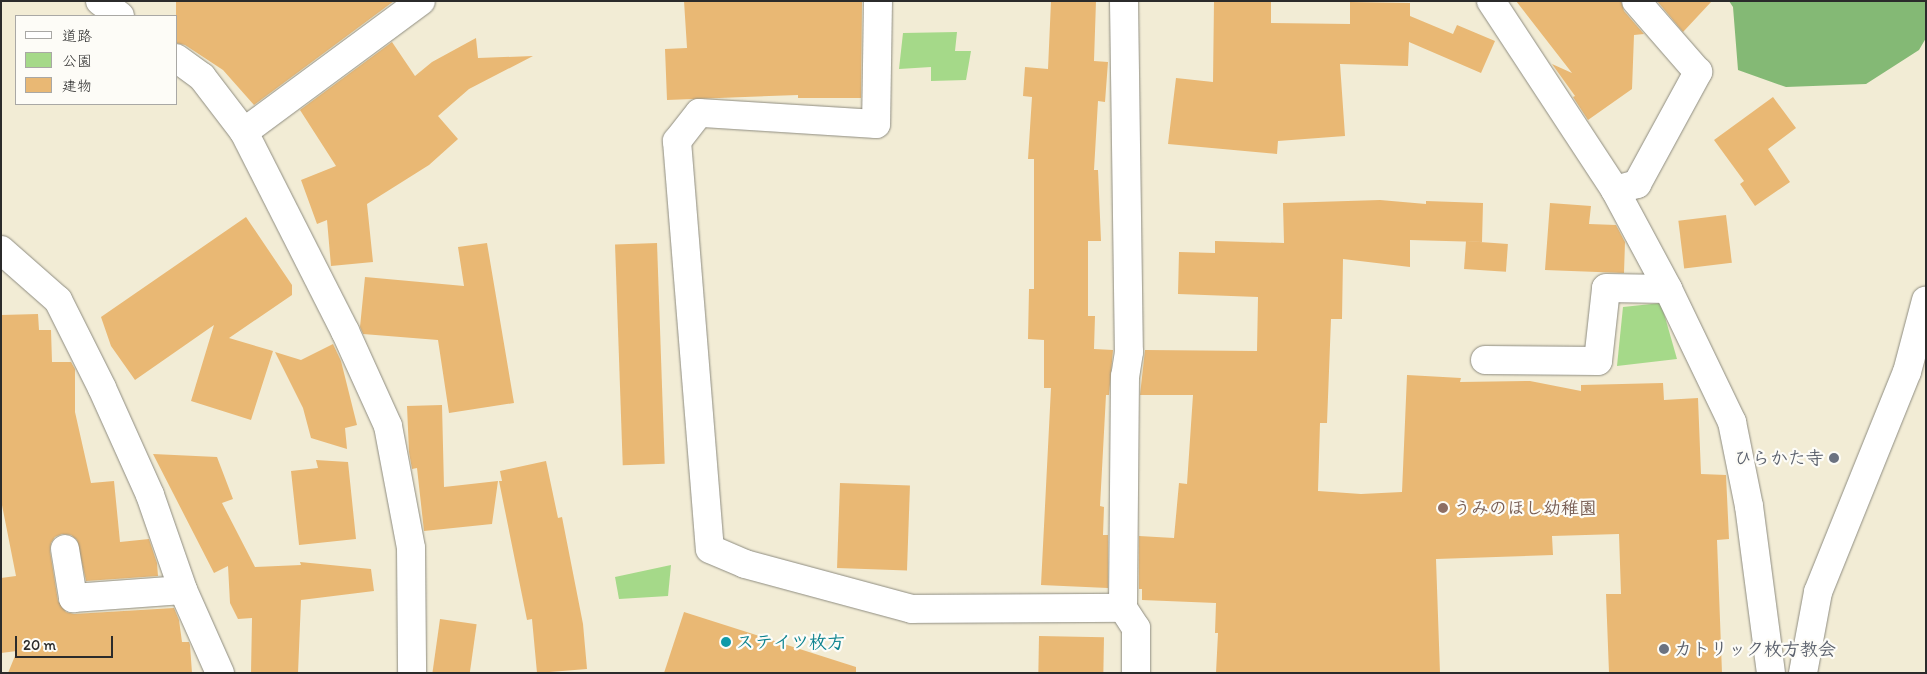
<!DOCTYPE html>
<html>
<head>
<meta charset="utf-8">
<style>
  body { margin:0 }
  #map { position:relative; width:1927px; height:674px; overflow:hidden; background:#f2ecd5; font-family:Itim,"Klee One",sans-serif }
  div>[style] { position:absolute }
  .green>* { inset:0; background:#a5d989 }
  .forest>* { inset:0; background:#84b975 }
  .building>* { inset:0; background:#e9b874; transform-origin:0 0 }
  .roads { filter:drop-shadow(0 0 1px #8e8c80) drop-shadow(0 0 1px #8e8c80) }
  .street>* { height:28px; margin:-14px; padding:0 14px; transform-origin:14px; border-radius:14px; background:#fff }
  .dots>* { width:14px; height:14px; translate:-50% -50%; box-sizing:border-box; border:2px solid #fdfcf7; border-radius:50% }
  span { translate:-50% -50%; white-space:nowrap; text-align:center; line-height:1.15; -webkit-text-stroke:4.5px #fdfcf7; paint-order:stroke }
  .worship-label { font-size:18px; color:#5b616d; font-weight:700 }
  .right { translate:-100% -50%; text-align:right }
  .left { translate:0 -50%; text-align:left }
  .education-label { font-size:18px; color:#785e54; font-weight:700 }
  .culture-label { font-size:18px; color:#0d838f; font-weight:700 }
  .frame { position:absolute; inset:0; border:2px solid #2b2b2b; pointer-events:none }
  .legend { position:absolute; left:15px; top:15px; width:162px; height:90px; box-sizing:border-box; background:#fdfcf7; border:1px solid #a9a8a5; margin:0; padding:6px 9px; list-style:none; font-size:15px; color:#2b2b2b }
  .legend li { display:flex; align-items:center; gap:10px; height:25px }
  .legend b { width:25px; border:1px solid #a9a8a5 }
  .scale { position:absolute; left:15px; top:636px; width:98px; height:22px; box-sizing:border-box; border:2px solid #2b2b2b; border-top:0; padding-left:6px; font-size:15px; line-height:18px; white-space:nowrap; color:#2b2b2b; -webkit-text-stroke:4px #fdfcf7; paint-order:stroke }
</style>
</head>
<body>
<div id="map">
  <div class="green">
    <div style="clip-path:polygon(957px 32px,955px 51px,971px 51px,966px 80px,931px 81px,931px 67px,899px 69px,903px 33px)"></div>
    <div style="clip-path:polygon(1661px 303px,1677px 359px,1617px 366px,1623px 307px)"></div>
    <div style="clip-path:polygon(671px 565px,668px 596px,619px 599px,615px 577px)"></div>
  </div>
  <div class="forest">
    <div style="clip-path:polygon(1729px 1px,1926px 1px,1926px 38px,1919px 50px,1866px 84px,1786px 87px,1738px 70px,1733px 7px)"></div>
  </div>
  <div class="building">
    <div style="clip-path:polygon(176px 1px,394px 1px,254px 105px,223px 70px,185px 45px,176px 43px)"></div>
    <div style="clip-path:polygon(684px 1px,862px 2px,861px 98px,798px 98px,798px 95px,667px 100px,665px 49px,687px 48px)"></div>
    <div style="clip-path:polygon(1051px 1px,1096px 1px,1094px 61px,1108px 62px,1105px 102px,1098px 101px,1094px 170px,1098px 170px,1101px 241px,1088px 241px,1088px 316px,1095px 316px,1094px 349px,1113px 350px,1109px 395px,1106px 395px,1100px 506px,1104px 507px,1103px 535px,1108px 535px,1108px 588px,1041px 585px,1051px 388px,1044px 388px,1044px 340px,1028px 339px,1029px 289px,1034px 289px,1034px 159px,1028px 159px,1032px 97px,1023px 96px,1025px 67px,1048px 69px)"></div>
    <div style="clip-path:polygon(1214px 1px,1271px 1px,1271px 23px,1350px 24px,1350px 2px,1410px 3px,1410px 16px,1453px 34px,1457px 25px,1495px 41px,1481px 73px,1409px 42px,1408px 66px,1340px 64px,1345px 136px,1278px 141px,1277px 154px,1168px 144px,1176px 78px,1213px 82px)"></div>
    <div style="clip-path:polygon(1516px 1px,1621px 1px,1624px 11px,1644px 34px,1634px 35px,1632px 89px,1588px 120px,1573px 97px,1575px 96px,1552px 64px,1572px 73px)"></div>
    <div style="clip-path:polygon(1657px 1px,1712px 1px,1683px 32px)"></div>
    <div style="clip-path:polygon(476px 38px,478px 58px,533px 56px,469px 89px,438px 116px,458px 139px,429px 165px,367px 204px,373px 262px,331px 266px,327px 220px,317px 224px,301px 180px,336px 166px,300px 110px,392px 42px,415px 76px,432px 62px)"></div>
    <div style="clip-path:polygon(1773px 97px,1796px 128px,1768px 149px,1790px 182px,1755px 206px,1740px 184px,1744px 181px,1714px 140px)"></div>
    <div style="clip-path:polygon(1380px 200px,1426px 204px,1426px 201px,1483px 203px,1482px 242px,1410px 240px,1410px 267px,1343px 259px,1342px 319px,1331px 319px,1327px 423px,1320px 423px,1318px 491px,1361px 494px,1402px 492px,1407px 375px,1461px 378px,1460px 382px,1530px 381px,1581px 391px,1581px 385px,1663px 383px,1664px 400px,1698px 398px,1701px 474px,1726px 475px,1729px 539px,1717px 540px,1722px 673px,1609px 673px,1606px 594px,1621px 594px,1619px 534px,1552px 536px,1553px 555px,1436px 559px,1440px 673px,1216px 673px,1218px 633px,1215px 633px,1216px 603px,1142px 600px,1142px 589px,1139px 589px,1139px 536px,1174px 538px,1179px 483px,1187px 484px,1193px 395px,1140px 395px,1145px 350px,1257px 351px,1258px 297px,1178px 294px,1179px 252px,1215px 253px,1215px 241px,1284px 243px,1283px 203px)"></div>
    <div style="clip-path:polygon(1550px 203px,1591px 206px,1589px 224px,1616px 225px,1625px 242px,1624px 273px,1545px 270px)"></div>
    <div style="left:1726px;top:215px;width:48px;height:48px;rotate:83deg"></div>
    <div style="clip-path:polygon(246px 217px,292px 285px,292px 295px,229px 338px,273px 351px,251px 420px,191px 401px,214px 325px,135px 380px,111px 346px,101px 317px)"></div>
    <div style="left:1466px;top:241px;width:42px;height:28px;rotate:4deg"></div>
    <div style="clip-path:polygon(487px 243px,514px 403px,449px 413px,438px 340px,363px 334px,360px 327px,365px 277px,464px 286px,458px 247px)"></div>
    <div style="left:657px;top:243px;width:221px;height:42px;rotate:88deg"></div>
    <div style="clip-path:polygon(38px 314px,39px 330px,51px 330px,52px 362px,71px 362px,75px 369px,75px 412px,91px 483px,114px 481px,120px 542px,149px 539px,157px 563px,158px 576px,86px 581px,77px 540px,71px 535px,62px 534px,55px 537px,51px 543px,50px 551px,58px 601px,66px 612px,74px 614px,174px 608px,179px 620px,182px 642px,189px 642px,190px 645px,192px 673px,8px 673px,17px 651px,1px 653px,1px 578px,16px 576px,1px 500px,1px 315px)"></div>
    <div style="clip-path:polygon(333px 344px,341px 361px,357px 425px,345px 428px,347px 449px,311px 438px,303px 408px,275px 352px,301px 360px)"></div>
    <div style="clip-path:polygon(442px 405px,444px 487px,498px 481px,492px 524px,424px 531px,417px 468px,412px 469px,409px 452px,407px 406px)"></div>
    <div style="clip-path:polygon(153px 454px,217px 457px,233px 499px,222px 503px,255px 567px,301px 565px,300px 562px,371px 569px,374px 591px,301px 600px,298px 673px,251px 673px,252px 618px,238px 619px,230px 603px,228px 566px,214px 573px)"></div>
    <div style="clip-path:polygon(316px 460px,348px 462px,356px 539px,299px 545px,291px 471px,318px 468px)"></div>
    <div style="clip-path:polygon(546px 461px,558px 518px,562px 517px,583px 624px,587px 669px,537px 673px,532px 619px,527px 620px,499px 481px,502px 481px,500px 471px)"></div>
    <div style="left:840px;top:483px;width:70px;height:85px;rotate:2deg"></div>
    <div style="clip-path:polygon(684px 612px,856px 667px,856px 673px,664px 673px)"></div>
    <div style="left:440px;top:619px;width:37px;height:55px;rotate:8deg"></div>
    <div style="left:1039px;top:636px;width:65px;height:37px;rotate:1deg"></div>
  </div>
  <div class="roads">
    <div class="street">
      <div style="left:100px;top:1px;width:25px;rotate:37deg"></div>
      <div style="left:878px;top:1px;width:123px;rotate:90.9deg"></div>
      <div style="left:876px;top:124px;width:177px;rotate:-176.4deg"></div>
      <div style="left:699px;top:113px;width:36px;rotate:128deg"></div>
      <div style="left:677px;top:141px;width:409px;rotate:85.4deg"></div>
      <div style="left:710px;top:549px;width:38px;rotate:23deg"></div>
      <div style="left:745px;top:564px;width:173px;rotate:15.1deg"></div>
      <div style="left:912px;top:609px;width:211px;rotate:-0.3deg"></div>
      <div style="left:1124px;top:1px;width:351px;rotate:89.2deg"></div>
      <div style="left:1129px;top:352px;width:24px;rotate:99deg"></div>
      <div style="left:1125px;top:376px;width:232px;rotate:90.5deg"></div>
      <div style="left:1123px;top:608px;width:24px;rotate:57deg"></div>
      <div style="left:1136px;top:628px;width:45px;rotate:90deg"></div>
      <div style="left:1491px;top:1px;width:226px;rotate:56.7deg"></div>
      <div style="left:1615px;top:190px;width:112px;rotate:61.8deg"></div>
      <div style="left:1668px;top:289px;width:148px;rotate:64.3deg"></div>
      <div style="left:1732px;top:422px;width:86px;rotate:78.6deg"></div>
      <div style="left:1749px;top:506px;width:168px;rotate:82.5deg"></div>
      <div style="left:176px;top:58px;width:32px;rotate:36deg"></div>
      <div style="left:202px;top:77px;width:69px;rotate:52.6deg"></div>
      <div style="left:244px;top:132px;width:223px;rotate:63.1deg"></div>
      <div style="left:345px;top:331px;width:104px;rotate:65.6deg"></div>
      <div style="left:388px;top:426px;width:124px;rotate:79.3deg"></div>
      <div style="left:411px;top:548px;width:125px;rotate:89.5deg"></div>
      <div style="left:244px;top:132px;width:220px;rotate:-36.5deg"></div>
      <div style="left:1615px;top:190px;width:23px;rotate:-15deg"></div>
      <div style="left:1637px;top:184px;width:128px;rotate:-61.4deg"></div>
      <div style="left:1698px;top:72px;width:94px;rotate:-131.1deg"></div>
      <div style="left:1px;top:250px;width:76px;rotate:41.3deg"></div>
      <div style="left:58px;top:300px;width:98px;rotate:63.4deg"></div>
      <div style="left:102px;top:388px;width:117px;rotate:65.8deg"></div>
      <div style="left:150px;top:495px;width:101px;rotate:70.8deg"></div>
      <div style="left:183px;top:590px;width:91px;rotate:66deg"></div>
      <div style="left:1485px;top:360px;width:113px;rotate:0.5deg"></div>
      <div style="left:1598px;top:361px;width:73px;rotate:-83.7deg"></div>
      <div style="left:1606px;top:288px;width:62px;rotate:0.9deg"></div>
      <div style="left:65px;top:549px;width:50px;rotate:80.7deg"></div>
      <div style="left:73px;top:598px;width:110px;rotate:-4.2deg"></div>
      <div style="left:1803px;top:673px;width:82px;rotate:-79.5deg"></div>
      <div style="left:1818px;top:592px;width:237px;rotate:-68deg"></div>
      <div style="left:1907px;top:372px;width:74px;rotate:-75.2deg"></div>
    </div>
  </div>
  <div class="dots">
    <div style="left:1834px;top:458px;background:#6b7280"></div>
    <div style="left:1443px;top:508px;background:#8d6e63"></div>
    <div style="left:726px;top:642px;background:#0f9aa8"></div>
    <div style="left:1664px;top:649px;background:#6b7280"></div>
  </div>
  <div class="worship-label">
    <span class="right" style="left:1824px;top:458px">ひらかた寺</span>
    <span class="left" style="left:1674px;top:649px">カトリック枚方教会</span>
  </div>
  <div class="education-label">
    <span class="left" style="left:1453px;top:508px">うみのほし幼稚園</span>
  </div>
  <div class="culture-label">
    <span class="left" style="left:736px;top:642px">ステイツ枚方</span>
  </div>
  <div class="frame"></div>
  <ul class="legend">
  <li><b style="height:6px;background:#fff"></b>道路</li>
  <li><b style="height:14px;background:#a5d989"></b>公園</li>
  <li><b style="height:14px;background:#e9b874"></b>建物</li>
  </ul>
  <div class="scale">20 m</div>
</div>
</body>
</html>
